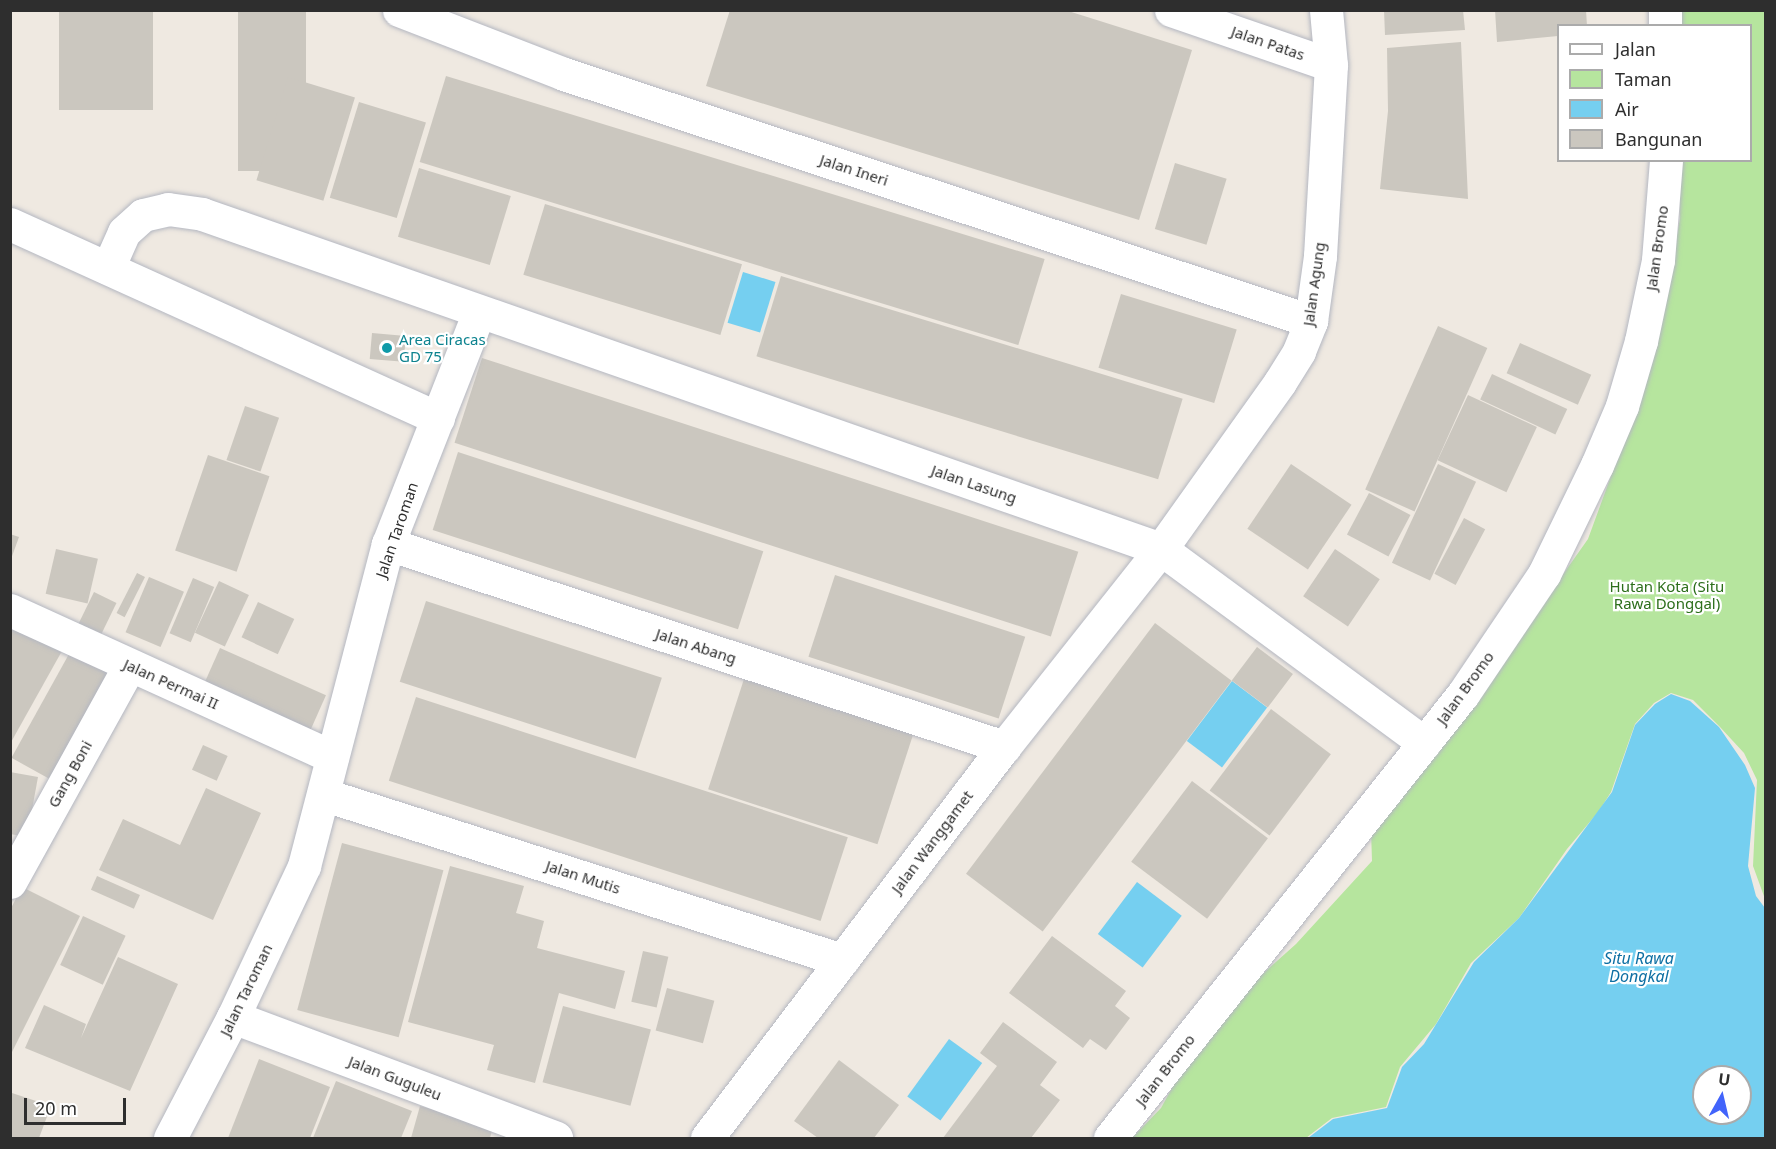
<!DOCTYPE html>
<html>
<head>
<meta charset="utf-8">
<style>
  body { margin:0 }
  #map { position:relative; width:1776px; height:1149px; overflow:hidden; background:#efe9e1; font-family:"Noto Sans",sans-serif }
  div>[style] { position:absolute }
  .green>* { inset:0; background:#b6e59e }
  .water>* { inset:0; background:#75cff0; transform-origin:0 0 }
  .building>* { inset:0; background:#cbc7bf; transform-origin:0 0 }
  .roads { filter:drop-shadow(0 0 2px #b4b7c1) drop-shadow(0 0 2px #b4b7c1) }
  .minor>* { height:33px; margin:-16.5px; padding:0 16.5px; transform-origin:16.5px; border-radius:16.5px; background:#fff }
  .dots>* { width:16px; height:16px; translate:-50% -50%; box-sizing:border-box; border:3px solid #fff; border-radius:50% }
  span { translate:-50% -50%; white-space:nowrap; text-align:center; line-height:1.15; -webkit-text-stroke:4.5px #fff; paint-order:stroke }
  .street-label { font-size:15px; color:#2e2e2e }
  .culture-label { font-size:15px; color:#0d838f }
  .left { translate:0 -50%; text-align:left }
  .park-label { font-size:15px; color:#2c6e1b }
  .water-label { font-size:16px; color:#0d6fa3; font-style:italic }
  .frame { position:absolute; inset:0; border:12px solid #2e2e2e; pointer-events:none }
  .legend { position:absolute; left:1557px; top:24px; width:195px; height:138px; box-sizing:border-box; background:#fff; border:2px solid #ababab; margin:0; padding:8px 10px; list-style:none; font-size:18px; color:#2e2e2e }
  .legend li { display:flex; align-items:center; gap:12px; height:30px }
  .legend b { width:30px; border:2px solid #ababab }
  .north { position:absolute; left:1692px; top:1065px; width:60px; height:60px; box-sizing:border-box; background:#fff; border:2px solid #ababab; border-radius:50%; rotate:8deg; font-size:16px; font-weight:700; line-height:24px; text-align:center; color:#2e2e2e }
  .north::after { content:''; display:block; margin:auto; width:21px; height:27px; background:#4264fb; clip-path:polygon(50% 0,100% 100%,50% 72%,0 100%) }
  .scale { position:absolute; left:24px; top:1098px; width:102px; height:27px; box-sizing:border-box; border:3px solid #2e2e2e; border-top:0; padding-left:8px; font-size:18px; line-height:21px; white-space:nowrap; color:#2e2e2e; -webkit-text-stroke:4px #fff; paint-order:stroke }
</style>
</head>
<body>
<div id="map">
  <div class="green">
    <div style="clip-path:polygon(1678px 11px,1765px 11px,1765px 899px,1753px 866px,1757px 780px,1744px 753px,1720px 727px,1693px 700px,1671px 693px,1654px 703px,1635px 724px,1611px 792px,1599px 811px,1567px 849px,1519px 918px,1471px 963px,1436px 1024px,1400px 1067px,1386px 1107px,1332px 1118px,1306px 1138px,1132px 1138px,1161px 1108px,1207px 1024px,1296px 944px,1372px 861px,1371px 830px,1398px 784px,1426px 768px,1588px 539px,1653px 361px,1680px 219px,1679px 161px,1750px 160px,1750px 26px,1678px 25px)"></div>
  </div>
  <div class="water">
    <div style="left:743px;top:272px;width:34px;height:53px;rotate:17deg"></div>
    <div style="left:1232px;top:681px;width:44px;height:75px;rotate:37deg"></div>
    <div style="clip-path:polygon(evenodd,1671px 694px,1690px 701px,1719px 727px,1745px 765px,1755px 788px,1748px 866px,1756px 896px,1765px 908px,1765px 1138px,1308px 1138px,1333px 1119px,1387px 1108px,1402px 1067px,1424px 1044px,1474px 962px,1519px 918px,1612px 792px,1635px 725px,1655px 704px,1671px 694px,1704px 1077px,1740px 1077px,1740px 1113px,1704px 1113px,1704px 1077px)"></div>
    <div style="left:1137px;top:882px;width:56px;height:65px;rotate:37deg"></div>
    <div style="left:949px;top:1039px;width:41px;height:71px;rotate:36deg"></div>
  </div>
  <div class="building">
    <div style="left:59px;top:10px;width:94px;height:100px"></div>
    <div style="left:238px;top:10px;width:68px;height:161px"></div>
    <div style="clip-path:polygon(730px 10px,1065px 10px,1192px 50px,1139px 220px,706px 86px)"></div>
    <div style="clip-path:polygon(1384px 10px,1463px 10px,1465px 30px,1385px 35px)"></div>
    <div style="clip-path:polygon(1495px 10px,1586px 10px,1587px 26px,1558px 26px,1558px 36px,1497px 42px)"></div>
    <div style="clip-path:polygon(1461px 42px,1468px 199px,1380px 189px,1388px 111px,1387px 48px)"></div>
    <div style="left:446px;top:76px;width:626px;height:90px;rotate:17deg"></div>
    <div style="left:288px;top:77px;width:70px;height:108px;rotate:17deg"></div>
    <div style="left:359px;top:102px;width:70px;height:100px;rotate:17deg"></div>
    <div style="left:1175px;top:163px;width:54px;height:69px;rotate:17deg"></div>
    <div style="left:419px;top:168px;width:96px;height:72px;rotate:17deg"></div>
    <div style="left:545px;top:204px;width:206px;height:74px;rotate:17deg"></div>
    <div style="left:781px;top:276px;width:420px;height:84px;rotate:17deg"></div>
    <div style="left:1121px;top:294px;width:121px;height:77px;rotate:17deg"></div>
    <div style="left:1438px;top:326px;width:54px;height:179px;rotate:24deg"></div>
    <div style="left:372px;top:333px;width:34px;height:26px;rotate:5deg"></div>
    <div style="left:1520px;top:343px;width:78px;height:33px;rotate:24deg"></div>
    <div style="left:482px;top:358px;width:627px;height:89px;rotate:18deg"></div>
    <div style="left:1492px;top:374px;width:83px;height:28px;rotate:25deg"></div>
    <div style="left:1468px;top:395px;width:76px;height:72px;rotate:25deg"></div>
    <div style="left:245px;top:406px;width:36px;height:57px;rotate:19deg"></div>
    <div style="left:458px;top:452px;width:321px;height:82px;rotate:18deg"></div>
    <div style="left:208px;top:455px;width:65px;height:101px;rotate:19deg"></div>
    <div style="left:1291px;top:464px;width:73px;height:78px;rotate:34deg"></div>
    <div style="left:1438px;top:464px;width:42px;height:109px;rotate:25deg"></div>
    <div style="left:1369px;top:493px;width:47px;height:47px;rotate:28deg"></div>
    <div style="left:1464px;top:518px;width:24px;height:63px;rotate:28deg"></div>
    <div style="clip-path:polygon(10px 534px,19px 537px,11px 559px,10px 559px)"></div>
    <div style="left:56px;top:549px;width:43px;height:46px;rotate:13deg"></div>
    <div style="left:1335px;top:549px;width:54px;height:57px;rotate:34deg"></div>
    <div style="left:137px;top:573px;width:9px;height:45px;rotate:27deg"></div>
    <div style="left:835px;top:575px;width:200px;height:86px;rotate:18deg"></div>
    <div style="left:149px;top:577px;width:38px;height:60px;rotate:23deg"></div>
    <div style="left:193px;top:578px;width:23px;height:60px;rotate:23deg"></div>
    <div style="left:219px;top:581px;width:33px;height:57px;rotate:25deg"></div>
    <div style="left:94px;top:592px;width:25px;height:42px;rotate:26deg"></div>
    <div style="left:426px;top:601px;width:248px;height:85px;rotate:18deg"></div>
    <div style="left:258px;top:602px;width:40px;height:39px;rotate:25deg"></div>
    <div style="clip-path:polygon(10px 611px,67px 642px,10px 744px)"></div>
    <div style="left:1155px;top:623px;width:96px;height:314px;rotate:37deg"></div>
    <div style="left:74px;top:645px;width:54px;height:129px;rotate:29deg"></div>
    <div style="left:1257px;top:647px;width:45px;height:42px;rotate:37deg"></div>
    <div style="left:220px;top:648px;width:116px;height:41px;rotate:24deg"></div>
    <div style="left:744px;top:679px;width:178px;height:116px;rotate:18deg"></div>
    <div style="left:416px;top:697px;width:454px;height:88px;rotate:18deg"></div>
    <div style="left:1271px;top:709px;width:75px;height:102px;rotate:37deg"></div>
    <div style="left:203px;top:745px;width:27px;height:27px;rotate:24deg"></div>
    <div style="clip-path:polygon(10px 772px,38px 777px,27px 837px,10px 834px)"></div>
    <div style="left:1192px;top:781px;width:95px;height:101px;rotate:37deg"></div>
    <div style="clip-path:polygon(206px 788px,261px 813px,213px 920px,99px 870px,123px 819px,180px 845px)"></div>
    <div style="left:342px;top:843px;width:105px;height:173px;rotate:15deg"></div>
    <div style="clip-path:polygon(450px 866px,524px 886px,516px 913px,544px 921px,537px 948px,625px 971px,615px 1009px,559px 993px,535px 1083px,487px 1070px,494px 1045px,408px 1022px)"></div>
    <div style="left:97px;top:876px;width:47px;height:15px;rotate:24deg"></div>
    <div style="clip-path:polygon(22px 887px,80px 916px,10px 1056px,10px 910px)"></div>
    <div style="left:83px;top:916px;width:47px;height:54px;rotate:25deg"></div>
    <div style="clip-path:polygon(1052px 936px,1126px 991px,1115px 1006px,1130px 1018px,1106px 1050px,1090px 1039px,1083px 1048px,1009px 993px)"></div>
    <div style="left:643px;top:951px;width:26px;height:52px;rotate:13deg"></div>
    <div style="clip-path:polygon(118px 957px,178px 984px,130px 1091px,25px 1048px,44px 1005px,86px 1024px,81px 1038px)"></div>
    <div style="left:667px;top:988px;width:49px;height:44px;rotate:15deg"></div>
    <div style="left:563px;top:1006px;width:91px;height:79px;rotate:15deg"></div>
    <div style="clip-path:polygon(1003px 1022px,1057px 1062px,1040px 1085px,1060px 1100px,1031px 1138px,943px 1138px,997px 1066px,980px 1053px)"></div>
    <div style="clip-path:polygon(259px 1059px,330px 1087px,310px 1138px,228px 1138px)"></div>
    <div style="clip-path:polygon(839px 1060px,899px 1105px,874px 1138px,818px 1138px,794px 1121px)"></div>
    <div style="clip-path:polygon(336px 1081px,412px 1111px,401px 1138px,313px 1138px)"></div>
    <div style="clip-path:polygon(12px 1093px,51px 1106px,39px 1138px,10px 1138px)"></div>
    <div style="clip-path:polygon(420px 1106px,493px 1126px,490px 1138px,411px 1138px)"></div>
  </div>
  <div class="roads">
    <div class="minor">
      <div style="left:399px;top:10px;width:177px;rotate:21.2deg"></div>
      <div style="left:564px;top:74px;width:787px;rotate:18.3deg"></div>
      <div style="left:1171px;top:10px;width:169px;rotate:19deg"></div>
      <div style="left:1665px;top:10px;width:16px;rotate:90deg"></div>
      <div style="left:10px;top:224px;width:470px;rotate:24.4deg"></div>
      <div style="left:108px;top:268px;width:39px;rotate:-66deg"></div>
      <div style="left:124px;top:232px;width:25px;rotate:-42deg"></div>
      <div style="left:143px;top:215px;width:26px;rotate:-13deg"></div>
      <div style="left:168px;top:209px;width:34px;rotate:8deg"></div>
      <div style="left:202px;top:214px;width:1016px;rotate:19.26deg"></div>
      <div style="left:1161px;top:549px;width:327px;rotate:36.4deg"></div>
      <div style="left:388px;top:544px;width:649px;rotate:18.24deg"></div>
      <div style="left:10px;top:610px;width:354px;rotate:24.5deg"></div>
      <div style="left:325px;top:795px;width:543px;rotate:17.7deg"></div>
      <div style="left:10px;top:882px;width:247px;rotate:-61.1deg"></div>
      <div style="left:233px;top:1017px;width:345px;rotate:20.5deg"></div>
      <div style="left:170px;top:1138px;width:136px;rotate:-62.5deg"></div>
      <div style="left:233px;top:1017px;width:167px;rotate:-64.8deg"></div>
      <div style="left:304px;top:866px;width:333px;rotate:-75.4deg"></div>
      <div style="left:388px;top:544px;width:249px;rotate:-68.6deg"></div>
      <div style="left:707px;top:1138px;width:491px;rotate:-52.8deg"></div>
      <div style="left:1004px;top:747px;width:253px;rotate:-51.6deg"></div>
      <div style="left:1161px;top:549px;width:205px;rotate:-54.5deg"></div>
      <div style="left:1280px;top:382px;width:36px;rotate:-58deg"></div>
      <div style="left:1299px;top:351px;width:32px;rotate:-68deg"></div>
      <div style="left:1311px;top:321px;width:66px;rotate:-82.1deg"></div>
      <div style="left:1320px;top:256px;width:191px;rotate:-86.7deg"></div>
      <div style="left:1331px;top:65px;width:55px;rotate:-95.2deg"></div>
      <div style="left:1110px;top:1138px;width:567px;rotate:-51.51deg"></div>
      <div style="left:1463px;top:694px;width:145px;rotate:-56deg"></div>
      <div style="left:1544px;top:574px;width:121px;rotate:-64.1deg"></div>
      <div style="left:1597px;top:465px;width:64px;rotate:-67deg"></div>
      <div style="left:1622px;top:406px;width:68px;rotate:-73.7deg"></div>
      <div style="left:1641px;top:341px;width:83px;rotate:-78.1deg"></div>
      <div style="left:1658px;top:260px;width:100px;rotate:-85.4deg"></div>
    </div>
  </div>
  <div class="dots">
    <div style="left:387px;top:348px;background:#0f9aa8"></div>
  </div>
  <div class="street-label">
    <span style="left:1268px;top:43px;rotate:19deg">Jalan Patas</span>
    <span style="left:854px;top:170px;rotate:18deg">Jalan Ineri</span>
    <span style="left:1657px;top:248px;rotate:-82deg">Jalan Bromo</span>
    <span style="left:1314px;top:284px;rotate:-82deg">Jalan Agung</span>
    <span style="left:974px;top:484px;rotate:19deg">Jalan Lasung</span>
    <span style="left:397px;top:530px;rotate:-71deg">Jalan Taroman</span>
    <span style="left:696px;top:646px;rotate:18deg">Jalan Abang</span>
    <span style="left:171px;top:684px;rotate:24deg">Jalan Permai II</span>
    <span style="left:1465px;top:688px;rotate:-54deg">Jalan Bromo</span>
    <span style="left:70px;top:774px;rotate:-61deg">Gang Boni</span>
    <span style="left:932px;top:842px;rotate:-53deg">Jalan Wanggamet</span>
    <span style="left:583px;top:877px;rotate:18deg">Jalan Mutis</span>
    <span style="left:246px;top:990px;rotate:-64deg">Jalan Taroman</span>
    <span style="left:1165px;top:1070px;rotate:-52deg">Jalan Bromo</span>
    <span style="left:395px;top:1078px;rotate:21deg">Jalan Guguleu</span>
  </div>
  <div class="culture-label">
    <span class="left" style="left:399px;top:348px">Area Ciracas<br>GD 75</span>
  </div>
  <div class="park-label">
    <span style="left:1667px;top:595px">Hutan Kota (Situ<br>Rawa Donggal)</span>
  </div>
  <div class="water-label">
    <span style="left:1639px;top:967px">Situ Rawa<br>Dongkal</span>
  </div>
  <div class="frame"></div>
  <ul class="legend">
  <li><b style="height:8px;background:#fff"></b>Jalan</li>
  <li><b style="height:16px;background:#b6e59e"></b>Taman</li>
  <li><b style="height:16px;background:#75cff0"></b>Air</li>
  <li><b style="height:16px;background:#cbc7bf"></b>Bangunan</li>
  </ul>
  <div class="north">U</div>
  <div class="scale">20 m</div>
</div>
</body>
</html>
